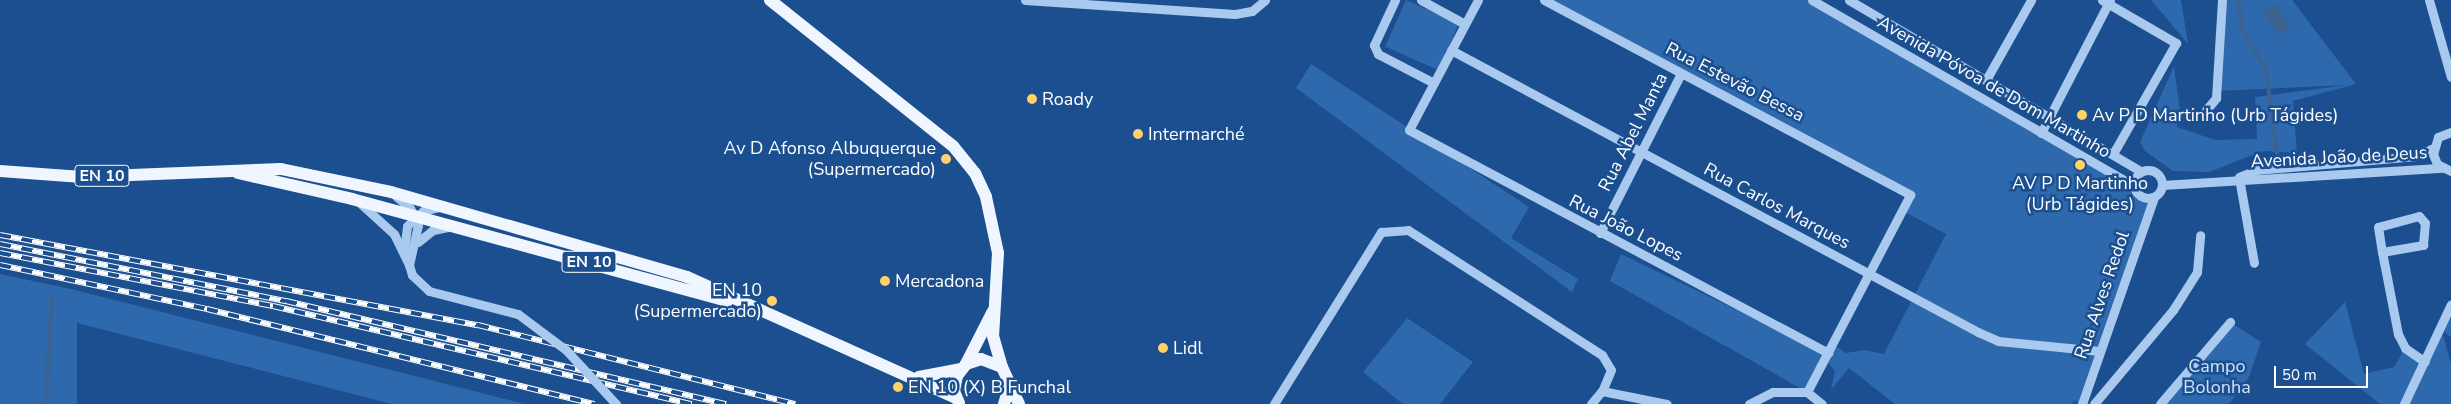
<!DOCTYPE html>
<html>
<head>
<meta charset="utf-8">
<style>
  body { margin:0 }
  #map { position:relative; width:2451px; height:404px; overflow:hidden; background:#1b4f8f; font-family:"Nunito Sans",sans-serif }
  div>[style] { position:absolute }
  .green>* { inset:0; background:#2e69ad; transform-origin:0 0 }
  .water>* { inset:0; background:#3c6290; transform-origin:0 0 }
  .stream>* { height:4px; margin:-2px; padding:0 2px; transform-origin:2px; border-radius:2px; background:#3c6290 }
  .minor>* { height:9px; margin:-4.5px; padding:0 4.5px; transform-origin:4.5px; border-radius:4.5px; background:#a9c9ee }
  .minor>.ring { margin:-4.5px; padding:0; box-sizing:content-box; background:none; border:9px solid #a9c9ee; border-radius:50% }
  .major>* { height:12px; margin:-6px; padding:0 6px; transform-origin:6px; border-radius:6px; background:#f0f6ff }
  .rail>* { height:5.5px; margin-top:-2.75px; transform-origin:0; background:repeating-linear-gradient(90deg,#1b4f8f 0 11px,#fff 0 22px); box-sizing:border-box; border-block:1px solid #fff }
  .minor-bridge>* { height:9px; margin:-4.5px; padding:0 4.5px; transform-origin:4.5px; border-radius:4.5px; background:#a9c9ee }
  .dots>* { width:14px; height:14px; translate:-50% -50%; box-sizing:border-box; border:2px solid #1b4f8f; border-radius:50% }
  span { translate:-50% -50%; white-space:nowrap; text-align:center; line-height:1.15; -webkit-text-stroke:5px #1b4f8f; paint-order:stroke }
  .shield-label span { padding:1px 4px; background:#1b4f8f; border:1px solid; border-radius:4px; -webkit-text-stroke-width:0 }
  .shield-label { font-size:16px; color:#fff; font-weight:700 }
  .street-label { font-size:18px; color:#fff }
  .poi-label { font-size:18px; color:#fff }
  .left { translate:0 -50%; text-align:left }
  .right { translate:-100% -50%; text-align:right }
  .park-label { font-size:18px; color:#cfe3fa }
  .scale { position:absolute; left:2274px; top:366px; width:94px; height:22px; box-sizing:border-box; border:2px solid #fff; border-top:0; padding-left:6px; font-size:15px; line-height:18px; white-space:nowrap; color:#fff; -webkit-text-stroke:4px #1b4f8f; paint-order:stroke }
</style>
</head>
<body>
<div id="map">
  <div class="green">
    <div style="left:1406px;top:0;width:58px;height:51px;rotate:24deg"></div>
    <div style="clip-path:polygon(1544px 0,1812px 0,2152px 199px,2080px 404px,2074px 400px,2072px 404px,1895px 404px,1849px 368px,1831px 390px,1835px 371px,1825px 359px,1833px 344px,1846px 353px,1864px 350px,1884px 354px,1946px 234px,1905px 212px,1910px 195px)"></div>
    <div style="clip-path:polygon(2151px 0,2181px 0,2188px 44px)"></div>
    <div style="clip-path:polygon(2222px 0,2292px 0,2356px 84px,2293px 101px,2297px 153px,2263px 151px,2209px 172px,2173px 171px,2145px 151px,2140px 142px,2174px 66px,2180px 111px,2177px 127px,2215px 140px,2257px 139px,2255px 97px,2347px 85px,2216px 91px)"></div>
    <div style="clip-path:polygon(1311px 64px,1529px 207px,1511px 238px,1578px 279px,1572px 292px,1296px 88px)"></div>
    <div style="clip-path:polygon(1621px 254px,1824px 352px,1807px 392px,1610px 281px)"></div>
    <div style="clip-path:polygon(0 274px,71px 289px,525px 404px,392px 404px,77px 323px,77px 404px,0 404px)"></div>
    <div style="clip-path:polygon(2345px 302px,2364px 374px,2394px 367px,2405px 348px,2425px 362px,2451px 304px,2451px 337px,2442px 331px,2451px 364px,2451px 404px,2380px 404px,2305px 344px)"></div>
    <div style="clip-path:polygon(1407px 318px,1473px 362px,1440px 404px,1403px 404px,1363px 372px)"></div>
    <div style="clip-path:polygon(2230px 322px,2261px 342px,2248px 379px,2229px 404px,2163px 404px)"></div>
  </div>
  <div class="water">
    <div style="left:2276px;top:4px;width:27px;height:15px;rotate:57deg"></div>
  </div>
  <div class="stream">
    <div style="left:2238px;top:0;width:30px;rotate:81deg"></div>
    <div style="left:2243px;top:30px;width:46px;rotate:60.1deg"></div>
    <div style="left:2266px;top:70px;width:93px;rotate:82.6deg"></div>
    <div style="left:46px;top:404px;width:106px;rotate:-86.8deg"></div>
  </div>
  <div class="minor">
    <div style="left:1025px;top:0;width:210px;rotate:3.8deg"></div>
    <div style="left:1235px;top:14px;width:17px;rotate:-10deg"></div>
    <div style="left:1252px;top:11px;width:17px;rotate:-40deg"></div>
    <div style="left:1395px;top:0;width:50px;rotate:115deg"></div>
    <div style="left:1374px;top:45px;width:10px;rotate:66deg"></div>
    <div style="left:1378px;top:54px;width:63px;rotate:27.4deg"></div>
    <div style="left:1421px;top:0;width:50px;rotate:28.6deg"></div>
    <div style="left:1478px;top:0;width:147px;rotate:118deg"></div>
    <div style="left:1409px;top:130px;width:475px;rotate:28deg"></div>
    <div style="left:1544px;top:0;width:415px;rotate:28deg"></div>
    <div style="left:1910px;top:195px;width:222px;rotate:117.6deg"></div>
    <div style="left:1812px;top:0;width:372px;rotate:30deg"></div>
    <div style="left:1849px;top:0;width:338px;rotate:30.4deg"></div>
    <div style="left:2102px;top:0;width:86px;rotate:30.2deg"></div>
    <div style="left:2176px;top:43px;width:128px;rotate:119.6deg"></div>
    <div style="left:2429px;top:0;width:80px;rotate:74.1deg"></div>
    <div style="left:1451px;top:50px;width:598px;rotate:28.15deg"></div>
    <div style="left:1978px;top:332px;width:22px;rotate:24deg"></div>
    <div style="left:1998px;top:341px;width:102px;rotate:5.6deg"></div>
    <div style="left:1986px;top:80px;width:92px;rotate:-60.6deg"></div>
    <div style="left:2206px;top:110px;width:16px;rotate:-50deg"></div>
    <div style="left:2216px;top:98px;width:98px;rotate:-86.5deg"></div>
    <div style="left:2451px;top:132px;width:14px;rotate:159deg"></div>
    <div style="left:2438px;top:137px;width:18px;rotate:106deg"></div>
    <div style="left:2433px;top:154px;width:11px;rotate:68deg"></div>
    <div style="left:2437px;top:164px;width:16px;rotate:27deg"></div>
    <div style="left:2041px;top:133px;width:150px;rotate:-62.6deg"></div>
    <div class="ring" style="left:2134px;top:170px;width:19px;height:19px"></div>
    <div style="left:2239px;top:177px;width:18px;rotate:-22deg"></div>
    <div style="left:2256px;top:170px;width:161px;rotate:-5deg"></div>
    <div style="left:2416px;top:156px;width:19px;rotate:-25deg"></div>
    <div style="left:2239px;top:178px;width:86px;rotate:80deg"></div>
    <div style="left:2162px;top:185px;width:281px;rotate:-3.5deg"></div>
    <div style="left:396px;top:196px;width:18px;rotate:41deg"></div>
    <div style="left:410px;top:208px;width:19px;rotate:65deg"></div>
    <div style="left:418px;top:225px;width:41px;rotate:102.7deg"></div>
    <div style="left:361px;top:204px;width:45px;rotate:42.3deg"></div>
    <div style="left:394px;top:234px;width:34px;rotate:64deg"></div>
    <div style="left:1600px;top:233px;width:179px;rotate:-63.1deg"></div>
    <div style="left:418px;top:242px;width:19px;rotate:-39deg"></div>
    <div style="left:433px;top:230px;width:15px;rotate:-11deg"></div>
    <div style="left:404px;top:251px;width:25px;rotate:-83deg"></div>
    <div style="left:407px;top:226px;width:22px;rotate:-43deg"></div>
    <div style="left:423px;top:211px;width:16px;rotate:-14deg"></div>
    <div style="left:2382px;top:252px;width:42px;rotate:-9.7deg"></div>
    <div style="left:2423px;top:245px;width:22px;rotate:-85deg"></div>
    <div style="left:2425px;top:223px;width:9px;rotate:-131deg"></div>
    <div style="left:2419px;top:216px;width:42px;rotate:165deg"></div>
    <div style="left:2378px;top:227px;width:25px;rotate:81deg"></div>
    <div style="left:2382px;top:252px;width:84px;rotate:79deg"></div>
    <div style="left:2398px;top:334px;width:16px;rotate:63deg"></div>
    <div style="left:2405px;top:348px;width:24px;rotate:35deg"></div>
    <div style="left:1274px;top:404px;width:203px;rotate:-58.1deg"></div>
    <div style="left:1381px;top:232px;width:27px;rotate:-4deg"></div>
    <div style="left:1408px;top:230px;width:231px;rotate:32.8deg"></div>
    <div style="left:1602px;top:355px;width:17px;rotate:59deg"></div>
    <div style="left:1611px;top:370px;width:23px;rotate:113deg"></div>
    <div style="left:1591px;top:404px;width:17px;rotate:-50deg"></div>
    <div style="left:1602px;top:391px;width:66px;rotate:11.3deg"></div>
    <div style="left:1749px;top:404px;width:27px;rotate:-27deg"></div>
    <div style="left:1773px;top:392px;width:34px"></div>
    <div style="left:1807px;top:392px;width:19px;rotate:39deg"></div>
    <div style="left:2082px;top:404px;width:219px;rotate:-70.8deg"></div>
    <div style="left:2094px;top:404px;width:123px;rotate:-50deg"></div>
    <div style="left:2173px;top:310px;width:45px;rotate:-57.7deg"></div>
    <div style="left:2197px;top:272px;width:37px;rotate:-85deg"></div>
    <div style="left:2160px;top:404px;width:108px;rotate:-49.5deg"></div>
    <div style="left:2404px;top:404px;width:110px;rotate:-64.8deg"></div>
  </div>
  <div class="major">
    <div style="left:770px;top:0;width:234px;rotate:38.6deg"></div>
    <div style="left:953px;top:146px;width:35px;rotate:51deg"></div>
    <div style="left:975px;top:173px;width:26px;rotate:65deg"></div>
    <div style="left:986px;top:197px;width:57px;rotate:77.9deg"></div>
    <div style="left:998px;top:253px;width:83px;rotate:93.4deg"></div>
    <div style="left:993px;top:336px;width:32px;rotate:74deg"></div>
    <div style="left:0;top:171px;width:82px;rotate:4.2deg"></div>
    <div style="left:82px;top:177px;width:199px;rotate:-2.3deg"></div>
    <div style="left:281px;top:169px;width:112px;rotate:11.8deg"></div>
    <div style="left:391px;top:192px;width:308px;rotate:16deg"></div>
    <div style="left:687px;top:277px;width:295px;rotate:24.2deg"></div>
    <div style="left:238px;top:173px;width:117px;rotate:12.8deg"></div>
    <div style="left:352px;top:199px;width:389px;rotate:15.2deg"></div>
    <div style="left:966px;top:364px;width:59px;rotate:-63deg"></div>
    <div style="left:919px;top:377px;width:43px;rotate:-10.8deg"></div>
    <div style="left:959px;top:403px;width:13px;rotate:-113deg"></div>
    <div style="left:954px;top:391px;width:15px;rotate:-79deg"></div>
    <div style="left:957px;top:376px;width:15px;rotate:-53deg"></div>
    <div style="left:966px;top:364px;width:16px;rotate:-18deg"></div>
    <div style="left:981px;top:359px;width:22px;rotate:21deg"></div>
    <div style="left:1002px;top:367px;width:41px;rotate:65.3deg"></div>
    <div style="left:1004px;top:404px;width:21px;rotate:-73deg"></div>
  </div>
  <div class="rail">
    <div style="left:0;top:235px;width:486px;rotate:10.7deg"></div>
    <div style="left:478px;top:325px;width:327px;rotate:14deg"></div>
    <div style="left:0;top:244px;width:292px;rotate:11.3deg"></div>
    <div style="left:286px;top:301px;width:452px;rotate:13.2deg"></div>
    <div style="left:0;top:253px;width:278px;rotate:11deg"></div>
    <div style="left:273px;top:306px;width:430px;rotate:13.2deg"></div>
    <div style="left:0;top:265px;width:212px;rotate:12deg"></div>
    <div style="left:207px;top:309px;width:399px;rotate:13.8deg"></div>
  </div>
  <div class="minor-bridge">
    <div style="left:409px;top:265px;width:10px;rotate:73deg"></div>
    <div style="left:412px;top:275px;width:23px;rotate:43deg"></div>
    <div style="left:429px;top:291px;width:92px;rotate:14.5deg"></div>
    <div style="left:518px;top:314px;width:60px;rotate:36.9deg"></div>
    <div style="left:566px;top:350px;width:74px;rotate:47.2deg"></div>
  </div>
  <div class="dots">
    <div style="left:1032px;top:99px;background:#ffd166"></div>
    <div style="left:2082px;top:115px;background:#ffd166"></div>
    <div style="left:1138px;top:134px;background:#ffd166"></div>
    <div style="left:946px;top:159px;background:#ffd166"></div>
    <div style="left:2080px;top:165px;background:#ffd166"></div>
    <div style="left:885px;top:281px;background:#ffd166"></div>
    <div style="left:772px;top:301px;background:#ffd166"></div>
    <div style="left:1163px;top:348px;background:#ffd166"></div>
    <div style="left:898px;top:387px;background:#ffd166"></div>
  </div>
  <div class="shield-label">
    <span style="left:102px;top:176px">EN 10</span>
    <span style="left:589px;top:262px">EN 10</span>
  </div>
  <div class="street-label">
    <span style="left:1735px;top:82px;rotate:27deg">Rua Estevão Bessa</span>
    <span style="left:1994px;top:87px;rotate:30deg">Avenida Póvoa de Dom Martinho</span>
    <span style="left:1633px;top:132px;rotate:-63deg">Rua Abel Manta</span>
    <span style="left:2339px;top:157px;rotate:-3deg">Avenida João de Deus</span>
    <span style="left:1777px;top:206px;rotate:28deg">Rua Carlos Marques</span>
    <span style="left:1626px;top:228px;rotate:27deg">Rua João Lopes</span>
    <span style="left:2102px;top:295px;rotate:-71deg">Rua Alves Redol</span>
  </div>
  <div class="poi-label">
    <span class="left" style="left:1042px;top:99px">Roady</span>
    <span class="left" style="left:2092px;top:115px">Av P D Martinho (Urb Tágides)</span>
    <span class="left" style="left:1148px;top:134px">Intermarché</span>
    <span class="right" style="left:936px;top:159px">Av D Afonso Albuquerque<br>(Supermercado)</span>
    <span style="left:2080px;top:194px">AV P D Martinho<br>(Urb Tágides)</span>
    <span class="left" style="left:895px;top:281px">Mercadona</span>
    <span class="right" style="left:762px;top:301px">EN 10<br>(Supermercado)</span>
    <span class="left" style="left:1173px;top:348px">Lidl</span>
    <span class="left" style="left:908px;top:387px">EN 10 (X) B Funchal</span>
  </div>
  <div class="park-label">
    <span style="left:2217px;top:377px">Campo<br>Bolonha</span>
  </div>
  <div class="scale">50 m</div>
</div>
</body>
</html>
